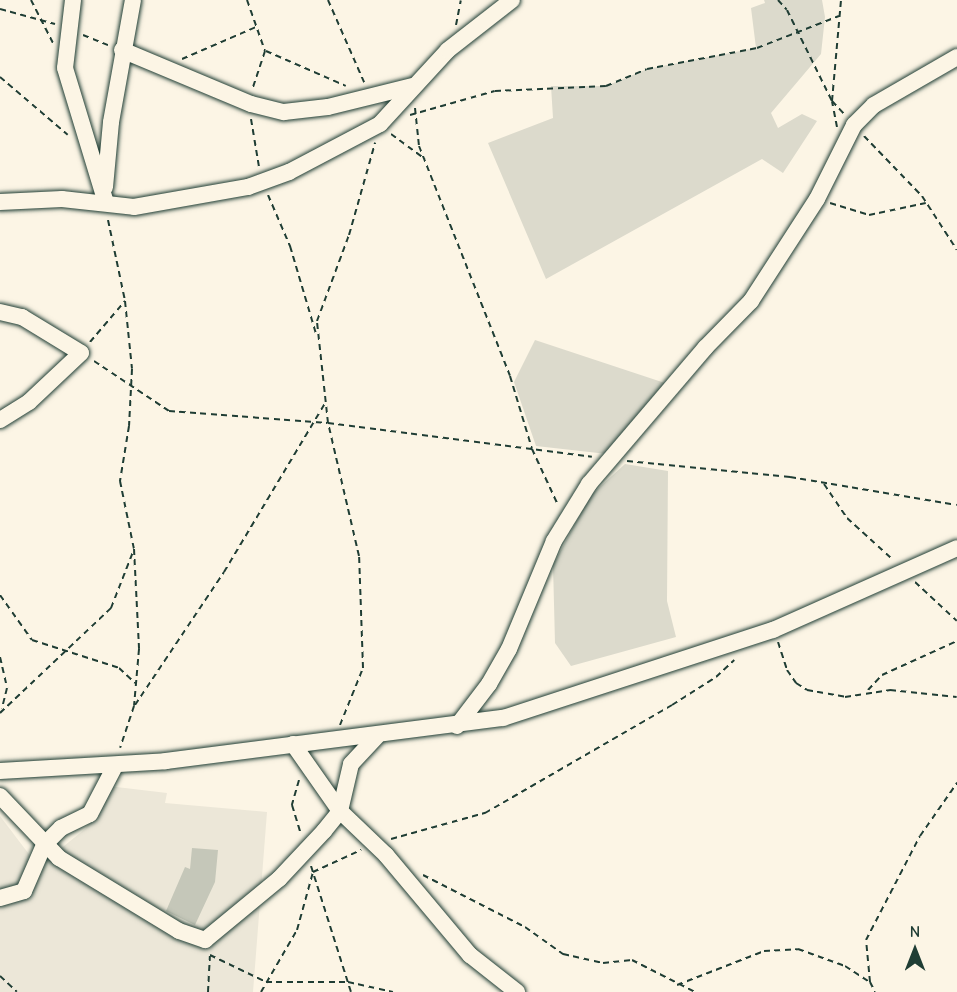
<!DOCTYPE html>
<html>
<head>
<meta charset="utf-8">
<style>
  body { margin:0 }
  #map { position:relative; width:957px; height:992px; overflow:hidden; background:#fcf5e5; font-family:"Comic Neue",sans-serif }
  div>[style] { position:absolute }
  .built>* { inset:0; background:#ece7d8 }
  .green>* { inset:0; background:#dcdacc }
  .building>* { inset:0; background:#c5c7b9 }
  .path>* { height:2px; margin-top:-1px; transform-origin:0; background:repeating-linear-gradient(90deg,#1f3d34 0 6px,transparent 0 10.5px) }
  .roads { filter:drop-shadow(0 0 2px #1f3d34) drop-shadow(0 0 2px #1f3d34) }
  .minor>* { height:16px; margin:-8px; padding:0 8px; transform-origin:8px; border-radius:8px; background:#fcf5e5 }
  span { translate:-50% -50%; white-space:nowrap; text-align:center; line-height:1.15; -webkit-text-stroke:4.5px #fcf5e5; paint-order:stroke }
  .north { position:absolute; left:885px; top:920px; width:60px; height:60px; -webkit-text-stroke:4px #fcf5e5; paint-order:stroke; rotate:0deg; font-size:16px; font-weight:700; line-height:24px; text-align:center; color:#1f3d34 }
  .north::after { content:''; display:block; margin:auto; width:21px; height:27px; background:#1f3d34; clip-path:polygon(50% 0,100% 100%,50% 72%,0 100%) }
</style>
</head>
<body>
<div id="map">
  <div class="built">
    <div style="clip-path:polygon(108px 786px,167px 793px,165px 803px,267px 812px,253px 992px,0 992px,0 816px,41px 870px,48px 859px,85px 829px,97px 814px)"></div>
  </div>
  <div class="green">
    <div style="clip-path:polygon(764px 0,822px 0,825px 17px,821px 54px,771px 113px,778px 128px,802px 114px,817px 121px,783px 173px,762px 159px,546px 279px,488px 143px,553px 118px,551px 86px,606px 86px,647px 69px,756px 48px,751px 8px,765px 3px)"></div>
    <div style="clip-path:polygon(535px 340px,680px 388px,616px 455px,536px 446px,514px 382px)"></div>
    <div style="clip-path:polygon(625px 464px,668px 471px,667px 601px,676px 637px,571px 666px,555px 643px,553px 565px,590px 496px)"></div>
  </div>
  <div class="building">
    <div style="clip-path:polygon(192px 848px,218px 850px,215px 882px,195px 925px,166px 911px,185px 867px,190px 869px)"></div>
  </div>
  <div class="path">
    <div style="left:31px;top:0;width:48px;rotate:62.9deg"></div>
    <div style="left:247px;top:0;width:54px;rotate:70.6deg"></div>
    <div style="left:265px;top:51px;width:41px;rotate:108.4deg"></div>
    <div style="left:328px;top:0;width:90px;rotate:66.3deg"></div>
    <div style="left:778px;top:0;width:13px;rotate:48deg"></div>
    <div style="left:787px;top:10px;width:102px;rotate:63.7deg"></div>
    <div style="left:832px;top:101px;width:101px;rotate:-84.9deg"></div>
    <div style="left:0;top:9px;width:57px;rotate:15.3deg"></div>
    <div style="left:456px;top:25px;width:25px;rotate:-79deg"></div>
    <div style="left:83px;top:35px;width:27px;rotate:22deg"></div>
    <div style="left:266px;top:51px;width:87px;rotate:23.6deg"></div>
    <div style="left:182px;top:59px;width:81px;rotate:-23.4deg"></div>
    <div style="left:0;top:77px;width:89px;rotate:40.5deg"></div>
    <div style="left:415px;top:108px;width:38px;rotate:84deg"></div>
    <div style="left:419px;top:146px;width:247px;rotate:68.4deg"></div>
    <div style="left:510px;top:376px;width:76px;rotate:73.2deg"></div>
    <div style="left:532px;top:449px;width:62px;rotate:65.1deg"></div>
    <div style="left:410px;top:115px;width:88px;rotate:-15.8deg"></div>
    <div style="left:495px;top:91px;width:111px;rotate:-2.6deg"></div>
    <div style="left:606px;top:86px;width:44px;rotate:-22.5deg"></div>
    <div style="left:647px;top:69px;width:112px;rotate:-10.8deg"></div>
    <div style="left:757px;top:48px;width:88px;rotate:-21.3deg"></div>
    <div style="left:251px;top:119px;width:49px;rotate:80.5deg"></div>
    <div style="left:837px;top:127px;width:26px;rotate:-101deg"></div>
    <div style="left:832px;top:101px;width:18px;rotate:47deg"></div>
    <div style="left:391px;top:134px;width:42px;rotate:36.3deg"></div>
    <div style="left:864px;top:136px;width:83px;rotate:46deg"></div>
    <div style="left:922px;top:196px;width:64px;rotate:57.1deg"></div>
    <div style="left:268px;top:195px;width:56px;rotate:66.7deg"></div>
    <div style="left:290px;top:246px;width:92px;rotate:73.5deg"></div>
    <div style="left:830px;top:203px;width:41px;rotate:17.1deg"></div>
    <div style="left:869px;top:215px;width:58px;rotate:-11.9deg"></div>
    <div style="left:108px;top:220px;width:83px;rotate:78.1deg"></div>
    <div style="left:125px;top:301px;width:68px;rotate:84.1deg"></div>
    <div style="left:132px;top:369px;width:57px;rotate:93deg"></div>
    <div style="left:129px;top:426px;width:56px;rotate:99.3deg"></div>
    <div style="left:120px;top:481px;width:69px;rotate:78.4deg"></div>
    <div style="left:134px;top:549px;width:100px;rotate:87.1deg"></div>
    <div style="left:139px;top:649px;width:57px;rotate:95deg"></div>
    <div style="left:134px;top:706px;width:44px;rotate:108.4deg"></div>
    <div style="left:90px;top:342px;width:54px;rotate:-49.5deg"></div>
    <div style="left:94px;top:361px;width:90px;rotate:33.7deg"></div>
    <div style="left:169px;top:411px;width:159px;rotate:4.3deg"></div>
    <div style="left:328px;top:423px;width:266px;rotate:7.3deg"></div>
    <div style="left:627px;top:461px;width:164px;rotate:5.6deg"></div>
    <div style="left:790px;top:477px;width:169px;rotate:9.5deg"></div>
    <div style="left:824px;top:484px;width:41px;rotate:55.9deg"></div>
    <div style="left:847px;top:518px;width:61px;rotate:42.3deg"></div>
    <div style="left:915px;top:582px;width:57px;rotate:42.9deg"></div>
    <div style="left:0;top:595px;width:55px;rotate:54.6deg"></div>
    <div style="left:32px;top:640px;width:91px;rotate:17.8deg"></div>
    <div style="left:119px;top:668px;width:22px;rotate:43deg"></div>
    <div style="left:778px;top:642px;width:29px;rotate:72deg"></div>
    <div style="left:787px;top:670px;width:16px;rotate:55deg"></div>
    <div style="left:796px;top:683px;width:13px;rotate:32deg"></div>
    <div style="left:807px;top:690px;width:39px;rotate:10deg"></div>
    <div style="left:845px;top:697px;width:46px;rotate:-8.8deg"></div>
    <div style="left:890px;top:690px;width:67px;rotate:6deg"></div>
    <div style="left:0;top:657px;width:32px;rotate:77deg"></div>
    <div style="left:7px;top:688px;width:21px;rotate:104deg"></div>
    <div style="left:868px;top:690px;width:21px;rotate:-47deg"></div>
    <div style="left:882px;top:675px;width:82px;rotate:-24.4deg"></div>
    <div style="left:135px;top:705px;width:160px;rotate:-56.2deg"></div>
    <div style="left:224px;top:572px;width:197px;rotate:-59.1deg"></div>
    <div style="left:0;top:713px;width:153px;rotate:-43.4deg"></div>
    <div style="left:111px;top:608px;width:60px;rotate:-68.6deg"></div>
    <div style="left:340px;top:725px;width:61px;rotate:-68deg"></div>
    <div style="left:363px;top:668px;width:112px;rotate:-92deg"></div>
    <div style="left:359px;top:556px;width:137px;rotate:-103.1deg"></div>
    <div style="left:328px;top:423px;width:103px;rotate:-96.2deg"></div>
    <div style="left:317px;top:321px;width:92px;rotate:-69.6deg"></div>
    <div style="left:349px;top:235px;width:96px;rotate:-74.2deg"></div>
    <div style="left:299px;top:780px;width:26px;rotate:106deg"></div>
    <div style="left:292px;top:805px;width:31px;rotate:73deg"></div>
    <div style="left:391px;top:839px;width:98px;rotate:-15.5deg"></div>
    <div style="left:485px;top:813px;width:216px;rotate:-30deg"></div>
    <div style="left:672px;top:705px;width:52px;rotate:-32.5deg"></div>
    <div style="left:716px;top:677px;width:25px;rotate:-43deg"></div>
    <div style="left:311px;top:866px;width:132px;rotate:72.4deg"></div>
    <div style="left:423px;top:875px;width:114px;rotate:27deg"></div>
    <div style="left:525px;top:927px;width:47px;rotate:35.4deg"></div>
    <div style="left:563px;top:954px;width:41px;rotate:12.7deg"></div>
    <div style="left:603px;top:963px;width:29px;rotate:-6deg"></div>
    <div style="left:632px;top:960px;width:71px;rotate:26.9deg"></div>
    <div style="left:210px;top:955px;width:62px;rotate:25.7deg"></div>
    <div style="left:266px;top:982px;width:82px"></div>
    <div style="left:348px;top:982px;width:46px;rotate:12.5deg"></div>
    <div style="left:0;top:976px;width:23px;rotate:43deg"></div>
    <div style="left:870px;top:982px;width:42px;rotate:-95.4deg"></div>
    <div style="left:866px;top:940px;width:117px;rotate:-62.6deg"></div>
    <div style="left:920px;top:836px;width:65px;rotate:-55.1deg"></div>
    <div style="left:677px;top:985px;width:93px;rotate:-21.3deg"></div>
    <div style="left:764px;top:951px;width:34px;rotate:-3deg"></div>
    <div style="left:798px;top:949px;width:50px;rotate:19.9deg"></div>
    <div style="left:845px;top:966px;width:30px;rotate:33deg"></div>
    <div style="left:870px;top:982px;width:11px;rotate:63deg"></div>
    <div style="left:208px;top:992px;width:36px;rotate:-87deg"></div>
    <div style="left:261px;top:992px;width:72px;rotate:-59.9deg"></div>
    <div style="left:297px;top:930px;width:60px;rotate:-74.6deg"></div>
    <div style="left:313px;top:872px;width:53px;rotate:-24.6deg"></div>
  </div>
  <div class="roads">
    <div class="minor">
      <div style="left:73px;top:0;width:68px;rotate:96.7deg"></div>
      <div style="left:65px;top:68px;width:141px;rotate:73.1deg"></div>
      <div style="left:122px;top:50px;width:140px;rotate:22.7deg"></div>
      <div style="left:251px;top:104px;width:34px;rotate:14deg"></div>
      <div style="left:284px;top:112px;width:44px;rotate:-6.5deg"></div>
      <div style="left:328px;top:107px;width:88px;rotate:-13.9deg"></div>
      <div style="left:105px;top:187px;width:65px;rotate:-84.7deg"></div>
      <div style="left:111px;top:122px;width:124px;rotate:-79.8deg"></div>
      <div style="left:0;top:202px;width:62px;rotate:-2.8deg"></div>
      <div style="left:62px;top:199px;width:72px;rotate:6.3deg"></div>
      <div style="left:134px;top:207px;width:116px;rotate:-10deg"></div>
      <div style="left:248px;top:187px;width:44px;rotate:-20.1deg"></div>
      <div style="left:289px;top:172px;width:103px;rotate:-27.8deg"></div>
      <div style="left:380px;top:124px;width:100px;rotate:-47.4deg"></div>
      <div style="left:448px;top:50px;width:81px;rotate:-38deg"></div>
      <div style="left:0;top:312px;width:23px;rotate:13deg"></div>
      <div style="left:22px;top:317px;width:69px;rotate:31.4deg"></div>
      <div style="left:81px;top:353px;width:71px;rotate:136.7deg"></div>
      <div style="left:29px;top:402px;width:34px;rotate:148deg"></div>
      <div style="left:457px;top:726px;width:53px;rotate:-52.7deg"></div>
      <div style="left:489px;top:684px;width:40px;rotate:-60.3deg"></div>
      <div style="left:509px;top:649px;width:117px;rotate:-67.4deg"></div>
      <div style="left:554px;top:541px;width:67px;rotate:-58.4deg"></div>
      <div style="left:589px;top:484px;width:179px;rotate:-49.5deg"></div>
      <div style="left:705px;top:348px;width:66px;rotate:-45.6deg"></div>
      <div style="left:751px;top:301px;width:121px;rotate:-57.1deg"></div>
      <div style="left:817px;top:199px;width:83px;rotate:-63.4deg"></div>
      <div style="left:854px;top:125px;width:28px;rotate:-45deg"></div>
      <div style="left:874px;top:105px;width:96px;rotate:-30deg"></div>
      <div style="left:293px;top:744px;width:82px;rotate:55deg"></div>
      <div style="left:340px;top:811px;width:64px;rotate:43.7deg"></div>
      <div style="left:386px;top:855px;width:131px;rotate:50deg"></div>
      <div style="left:470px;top:955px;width:60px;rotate:38.2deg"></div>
      <div style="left:0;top:771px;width:166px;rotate:-3.4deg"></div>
      <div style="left:166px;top:761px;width:340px;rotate:-7.3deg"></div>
      <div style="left:503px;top:718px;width:284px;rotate:-18.1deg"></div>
      <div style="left:773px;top:630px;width:201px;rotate:-24deg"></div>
      <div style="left:0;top:796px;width:86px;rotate:46.4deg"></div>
      <div style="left:59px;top:858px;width:140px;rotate:31.3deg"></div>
      <div style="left:179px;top:931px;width:28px;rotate:19deg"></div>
      <div style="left:205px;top:940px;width:96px;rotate:-39.5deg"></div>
      <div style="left:279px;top:879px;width:66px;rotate:-46.8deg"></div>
      <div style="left:324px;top:831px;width:26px;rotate:-51deg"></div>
      <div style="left:340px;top:811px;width:48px;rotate:-76.8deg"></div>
      <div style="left:351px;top:764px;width:38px;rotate:-47deg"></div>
      <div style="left:0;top:898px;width:25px;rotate:-16deg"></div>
      <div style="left:24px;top:891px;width:50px;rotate:-66.5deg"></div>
      <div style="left:44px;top:845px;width:24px;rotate:-45deg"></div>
      <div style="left:61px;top:828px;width:32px;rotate:-26deg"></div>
      <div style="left:90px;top:814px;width:54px;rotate:-62.5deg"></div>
    </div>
  </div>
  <div class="north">N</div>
</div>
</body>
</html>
